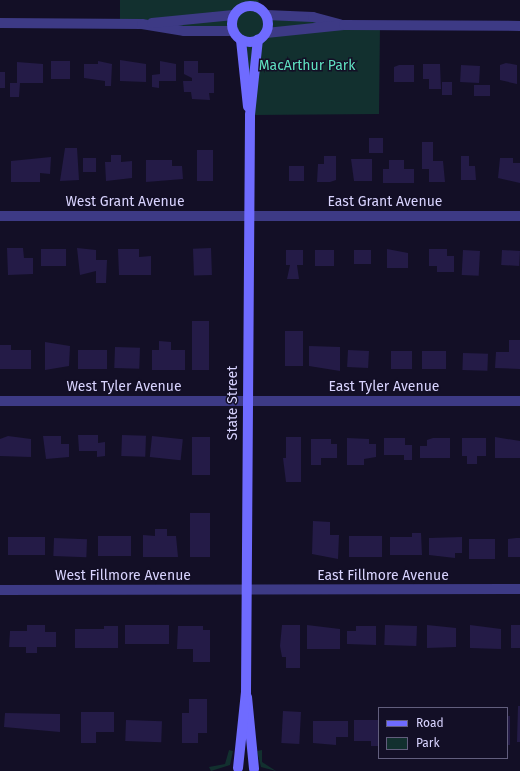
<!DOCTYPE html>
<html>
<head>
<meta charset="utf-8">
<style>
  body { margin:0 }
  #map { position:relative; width:520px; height:771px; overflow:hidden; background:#130f26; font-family:"Fira Sans",sans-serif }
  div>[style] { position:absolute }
  .green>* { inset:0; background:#12302f }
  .building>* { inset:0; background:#241b47; transform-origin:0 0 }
  .street>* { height:10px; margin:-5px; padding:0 5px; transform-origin:5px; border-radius:5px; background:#3d3a85 }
  .secondary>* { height:10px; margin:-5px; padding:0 5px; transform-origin:5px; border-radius:5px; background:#6f6bff }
  .secondary>.ring { margin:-5px; padding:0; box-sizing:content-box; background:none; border:10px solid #6f6bff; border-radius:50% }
  span { translate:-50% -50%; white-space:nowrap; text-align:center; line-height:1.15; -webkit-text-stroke:3px #130f26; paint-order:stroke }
  .park-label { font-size:14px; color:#5fe0c0 }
  .street-label { font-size:14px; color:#d9d4ff }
  .legend { position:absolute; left:378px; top:707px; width:130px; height:52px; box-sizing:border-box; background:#130f26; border:1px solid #625e7d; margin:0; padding:5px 7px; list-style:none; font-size:12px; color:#d9d4ff }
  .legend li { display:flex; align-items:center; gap:8px; height:20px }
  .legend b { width:20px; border:1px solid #625e7d }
</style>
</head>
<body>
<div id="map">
  <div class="green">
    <div style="clip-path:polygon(120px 0,258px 0,263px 11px,380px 25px,379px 114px,250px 115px,241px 40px,234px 31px,120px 24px)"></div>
    <div style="clip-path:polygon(229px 750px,233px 751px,230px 765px,211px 771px,209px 767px,225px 764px)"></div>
    <div style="clip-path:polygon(262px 750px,262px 762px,276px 771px,261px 767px,257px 751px)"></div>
  </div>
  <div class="building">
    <div style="clip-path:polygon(120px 60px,146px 64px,146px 82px,120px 81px)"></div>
    <div style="left:51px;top:61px;width:19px;height:18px"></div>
    <div style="clip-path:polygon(98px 61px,112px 64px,111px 86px,105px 86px,105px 81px,84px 78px,84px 64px,98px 64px)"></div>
    <div style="clip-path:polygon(160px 61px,176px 64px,176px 81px,159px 81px,159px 88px,152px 87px,152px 75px,160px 74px)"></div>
    <div style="clip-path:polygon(184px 61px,198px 61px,198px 73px,214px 73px,214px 93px,209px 93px,210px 100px,192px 99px,191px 92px,184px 92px,183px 81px,192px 81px,192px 78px,184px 74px)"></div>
    <div style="clip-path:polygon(17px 62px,43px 64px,43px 83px,20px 83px,19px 97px,10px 97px,10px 83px,17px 83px)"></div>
    <div style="clip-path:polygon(506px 63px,517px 65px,517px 84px,500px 80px,500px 65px)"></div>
    <div style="clip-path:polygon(423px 64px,440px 64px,441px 89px,429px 89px,429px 79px,423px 79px)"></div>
    <div style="clip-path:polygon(399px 65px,414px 65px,414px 82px,394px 82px,394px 67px)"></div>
    <div style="left:461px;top:65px;width:19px;height:17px;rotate:3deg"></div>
    <div style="left:0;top:72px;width:5px;height:16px"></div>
    <div style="left:442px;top:82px;width:10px;height:13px"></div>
    <div style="left:474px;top:85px;width:16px;height:11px"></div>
    <div style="left:369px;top:138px;width:14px;height:15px"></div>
    <div style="clip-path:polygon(422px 142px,433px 142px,433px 161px,443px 161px,445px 182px,429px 182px,429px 169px,422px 169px)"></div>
    <div style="clip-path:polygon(65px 148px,77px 148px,79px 180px,60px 181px)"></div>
    <div style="left:197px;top:150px;width:16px;height:31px"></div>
    <div style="clip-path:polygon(111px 155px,121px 155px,121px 162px,132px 161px,132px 178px,106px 181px,105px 162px,111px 162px)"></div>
    <div style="clip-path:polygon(324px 156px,336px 156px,336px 180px,330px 182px,317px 182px,318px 164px,324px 164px)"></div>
    <div style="clip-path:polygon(461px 156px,469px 156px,469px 166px,475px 166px,476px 180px,461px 180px)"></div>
    <div style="clip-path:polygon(51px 157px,50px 174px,40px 173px,40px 182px,11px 182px,11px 161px)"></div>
    <div style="left:83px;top:158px;width:13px;height:14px"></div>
    <div style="clip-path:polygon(500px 158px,513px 158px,513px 163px,520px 163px,520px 183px,498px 178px)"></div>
    <div style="clip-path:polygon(351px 159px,372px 159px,372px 181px,354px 181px)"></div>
    <div style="clip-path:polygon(146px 160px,172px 160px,172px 166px,182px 166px,183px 179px,146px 182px)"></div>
    <div style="clip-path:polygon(389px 160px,404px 160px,404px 169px,414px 169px,414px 183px,383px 183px,383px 169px,389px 169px)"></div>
    <div style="left:289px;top:166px;width:15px;height:15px"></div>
    <div style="clip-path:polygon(7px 248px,23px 248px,24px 258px,33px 258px,33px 274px,8px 275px)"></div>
    <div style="clip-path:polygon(77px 248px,96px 250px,96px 260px,107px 260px,106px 283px,96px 283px,96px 271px,80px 275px)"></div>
    <div style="left:211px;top:248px;width:27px;height:18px;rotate:88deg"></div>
    <div style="left:41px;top:249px;width:25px;height:17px"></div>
    <div style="clip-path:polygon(118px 249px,139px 249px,139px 257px,151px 256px,151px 275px,119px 275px)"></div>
    <div style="clip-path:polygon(387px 249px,408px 253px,408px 268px,387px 268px)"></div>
    <div style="clip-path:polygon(429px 249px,447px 249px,447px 256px,454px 256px,454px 272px,437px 272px,437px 266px,429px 266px)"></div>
    <div style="clip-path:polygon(286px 250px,303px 250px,303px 265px,297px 265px,299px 279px,287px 279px,290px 265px,286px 265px)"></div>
    <div style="left:315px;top:250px;width:19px;height:16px"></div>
    <div style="left:354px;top:250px;width:17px;height:14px"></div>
    <div style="left:463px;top:250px;width:17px;height:25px;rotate:3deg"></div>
    <div style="left:502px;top:250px;width:18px;height:15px;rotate:3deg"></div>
    <div style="left:192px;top:321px;width:17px;height:49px"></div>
    <div style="left:285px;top:331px;width:18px;height:35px"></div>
    <div style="clip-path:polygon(509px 340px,520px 340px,520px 369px,495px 368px,496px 352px,509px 352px)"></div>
    <div style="clip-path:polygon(159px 341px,171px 342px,171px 350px,185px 350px,185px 370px,152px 370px,152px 350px,159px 350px)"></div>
    <div style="clip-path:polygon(45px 342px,70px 346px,69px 366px,45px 370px)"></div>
    <div style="clip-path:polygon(0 345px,11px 345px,11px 350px,31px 350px,31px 369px,0 369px)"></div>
    <div style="clip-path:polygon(309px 346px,340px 347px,340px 371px,309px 366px)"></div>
    <div style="left:115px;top:347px;width:25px;height:21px;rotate:2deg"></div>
    <div style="left:78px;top:350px;width:29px;height:19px"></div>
    <div style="left:348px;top:350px;width:21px;height:17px;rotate:3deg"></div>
    <div style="left:391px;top:351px;width:21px;height:18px"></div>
    <div style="left:422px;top:351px;width:24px;height:18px"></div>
    <div style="left:463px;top:353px;width:25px;height:17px;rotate:2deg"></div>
    <div style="clip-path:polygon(78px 435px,98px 435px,98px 443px,105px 442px,105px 456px,97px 457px,97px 451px,79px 451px)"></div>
    <div style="left:122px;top:435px;width:24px;height:21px;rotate:2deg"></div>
    <div style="clip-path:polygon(8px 436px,31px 439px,31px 457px,0 456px,0 439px)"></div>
    <div style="clip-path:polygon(43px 436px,61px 436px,61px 444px,69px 444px,69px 457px,46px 459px)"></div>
    <div style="left:152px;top:436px;width:31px;height:21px;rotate:6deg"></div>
    <div style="left:192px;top:437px;width:18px;height:38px"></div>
    <div style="clip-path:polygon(286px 437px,301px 437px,301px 482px,286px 482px,283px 458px,286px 458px)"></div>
    <div style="clip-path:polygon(495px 437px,520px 441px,520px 458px,495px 458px)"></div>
    <div style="clip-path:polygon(347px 438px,369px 439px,369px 444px,376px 444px,376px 457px,364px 459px,364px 465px,347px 465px)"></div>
    <div style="clip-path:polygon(384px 438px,405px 438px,405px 445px,412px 445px,412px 460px,404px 460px,404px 455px,384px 455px)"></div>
    <div style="clip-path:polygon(433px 438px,450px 438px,450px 458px,420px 458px,420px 446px,427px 446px,427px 440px)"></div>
    <div style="clip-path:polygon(462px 438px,486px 438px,486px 456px,477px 456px,477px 464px,467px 464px,467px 456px,462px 456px)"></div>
    <div style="clip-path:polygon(311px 439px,331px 439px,331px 444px,337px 444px,337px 458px,321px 458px,321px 465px,311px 465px)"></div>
    <div style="left:190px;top:513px;width:20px;height:44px"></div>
    <div style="clip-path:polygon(313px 521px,330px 522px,330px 535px,339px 535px,338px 559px,312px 554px)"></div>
    <div style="clip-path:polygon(155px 529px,167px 529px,167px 536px,176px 536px,178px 557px,143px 557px,143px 535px,155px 536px)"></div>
    <div style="clip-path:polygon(412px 533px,421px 533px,422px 555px,390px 555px,390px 537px,412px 537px)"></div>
    <div style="left:98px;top:536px;width:33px;height:20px"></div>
    <div style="left:349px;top:536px;width:33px;height:21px"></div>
    <div style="left:8px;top:537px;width:37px;height:18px"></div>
    <div style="clip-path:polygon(462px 537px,462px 553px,455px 553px,455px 558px,429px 555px,429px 538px)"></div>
    <div style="left:54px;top:538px;width:33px;height:18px;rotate:2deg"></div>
    <div style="clip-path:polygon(516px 538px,520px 538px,520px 557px,508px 557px,508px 539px)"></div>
    <div style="left:469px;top:539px;width:26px;height:20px"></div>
    <div style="clip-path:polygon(27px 625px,45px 625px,45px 632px,56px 632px,56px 647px,37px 647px,37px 653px,26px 653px,26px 647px,9px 647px,10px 631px,27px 631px)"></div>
    <div style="left:125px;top:625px;width:44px;height:19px"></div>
    <div style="clip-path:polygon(282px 625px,300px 625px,300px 668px,286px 668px,286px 657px,282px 657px,280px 646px)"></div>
    <div style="clip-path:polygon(307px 625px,340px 629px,340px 649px,307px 649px)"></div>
    <div style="left:385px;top:625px;width:32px;height:20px;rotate:2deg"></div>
    <div style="clip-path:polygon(427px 625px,456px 628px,456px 647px,427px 648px)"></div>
    <div style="clip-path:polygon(470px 625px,501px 629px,501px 649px,470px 648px)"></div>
    <div style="left:511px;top:625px;width:9px;height:23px"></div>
    <div style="clip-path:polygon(104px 626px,118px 626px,118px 648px,75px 648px,75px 629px,104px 629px)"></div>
    <div style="clip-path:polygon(178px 626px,203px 626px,203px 630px,210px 630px,210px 662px,193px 662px,193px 649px,177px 649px)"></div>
    <div style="clip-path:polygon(356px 626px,376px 626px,376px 645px,347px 644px,347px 631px,356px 631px)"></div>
    <div style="clip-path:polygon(189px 699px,207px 699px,207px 733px,198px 733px,198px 743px,182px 743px,182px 713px,189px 713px)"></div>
    <div style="clip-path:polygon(518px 706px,520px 706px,520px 742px,517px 742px)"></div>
    <div style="left:283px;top:711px;width:18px;height:32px;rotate:3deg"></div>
    <div style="clip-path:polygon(81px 712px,114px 712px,114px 732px,96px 732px,96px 743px,81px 743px)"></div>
    <div style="clip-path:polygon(5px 713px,60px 714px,60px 732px,4px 727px)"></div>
    <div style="left:507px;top:716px;width:3px;height:29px"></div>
    <div style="left:126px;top:720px;width:36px;height:21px;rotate:2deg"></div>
    <div style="clip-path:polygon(354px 720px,379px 720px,379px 746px,371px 746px,371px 741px,354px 741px)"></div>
    <div style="clip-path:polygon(313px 721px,348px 721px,348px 737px,336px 737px,336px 745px,313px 743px)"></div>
  </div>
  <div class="street">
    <div style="left:266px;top:15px;width:47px;rotate:2.4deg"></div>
    <div style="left:313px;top:17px;width:28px;rotate:15deg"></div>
    <div style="left:0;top:23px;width:142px;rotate:0.4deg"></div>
    <div style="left:142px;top:24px;width:43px;rotate:9.5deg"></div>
    <div style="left:184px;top:31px;width:50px"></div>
    <div style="left:152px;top:23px;width:82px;rotate:-5.6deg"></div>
    <div style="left:266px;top:33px;width:78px;rotate:-5.9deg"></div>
    <div style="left:344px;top:25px;width:176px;rotate:0.3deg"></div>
    <div style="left:0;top:216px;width:520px"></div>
    <div style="left:0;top:401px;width:520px"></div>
    <div style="left:0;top:590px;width:520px;rotate:-0.11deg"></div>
  </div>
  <div class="secondary">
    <div class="ring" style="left:232px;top:6px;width:26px;height:26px"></div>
    <div style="left:241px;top:40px;width:67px;rotate:84deg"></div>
    <div style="left:247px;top:697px;width:72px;rotate:84.4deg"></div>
    <div style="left:238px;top:768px;width:76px;rotate:-84deg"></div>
    <div style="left:246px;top:692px;width:577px;rotate:-89.6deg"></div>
    <div style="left:250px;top:115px;width:76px;rotate:-84deg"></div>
  </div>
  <div class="park-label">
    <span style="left:307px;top:66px">MacArthur Park</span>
  </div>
  <div class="street-label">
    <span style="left:125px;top:202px">West Grant Avenue</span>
    <span style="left:385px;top:202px">East Grant Avenue</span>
    <span style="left:124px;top:387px">West Tyler Avenue</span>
    <span style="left:384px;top:387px">East Tyler Avenue</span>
    <span style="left:233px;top:403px;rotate:-90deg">State Street</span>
    <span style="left:123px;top:576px">West Fillmore Avenue</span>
    <span style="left:383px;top:576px">East Fillmore Avenue</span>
  </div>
  <ul class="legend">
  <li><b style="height:5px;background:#6f6bff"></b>Road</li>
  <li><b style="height:11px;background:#12302f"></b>Park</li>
  </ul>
</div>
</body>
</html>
